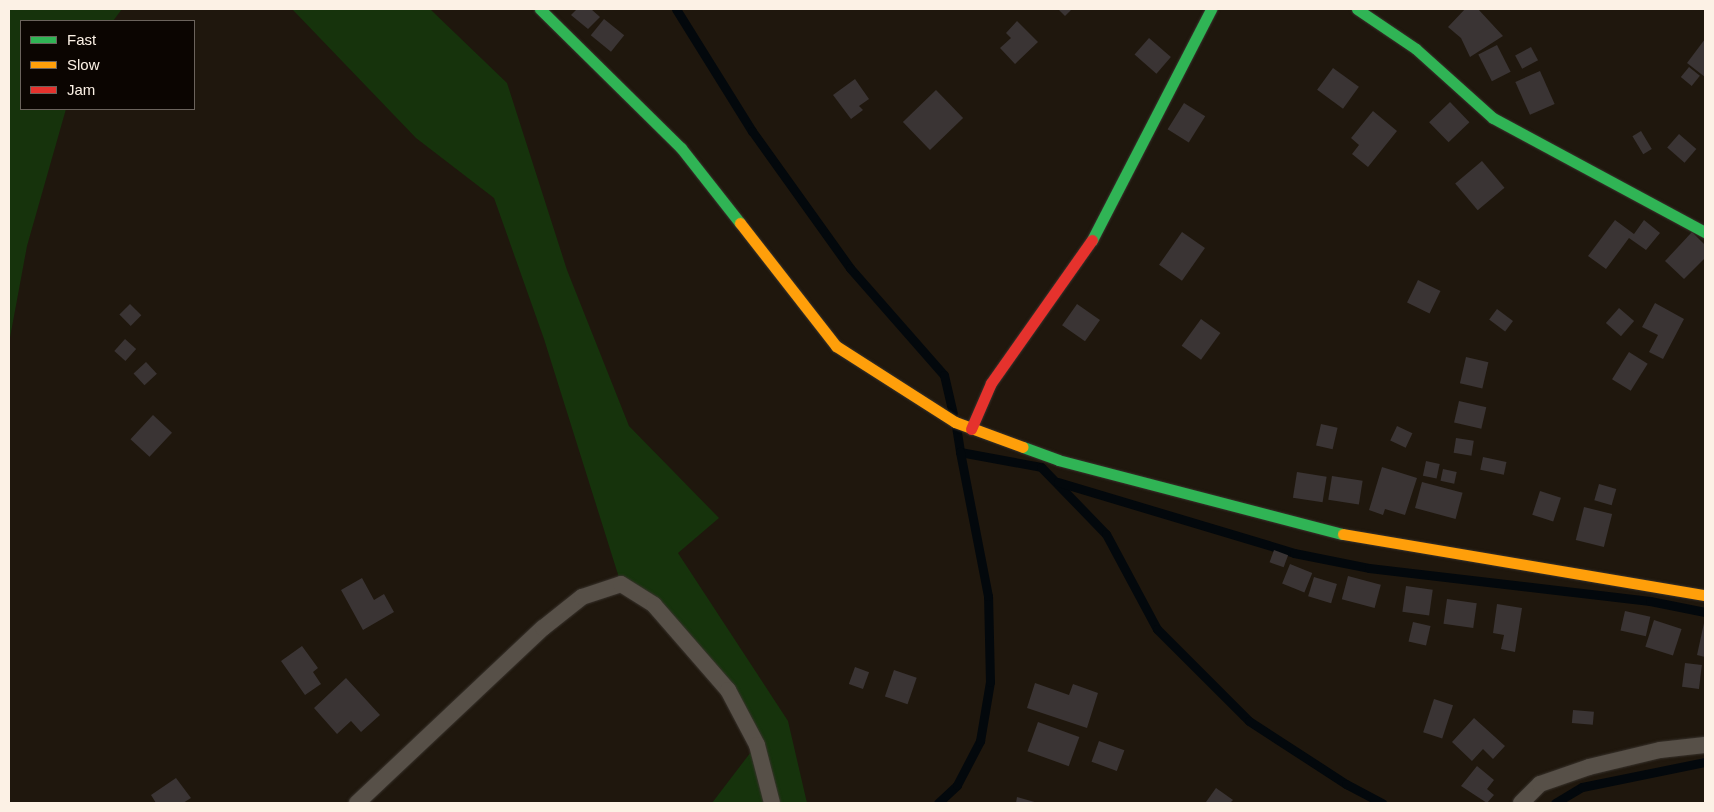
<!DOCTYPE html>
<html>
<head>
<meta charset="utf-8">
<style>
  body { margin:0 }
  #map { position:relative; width:1714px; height:812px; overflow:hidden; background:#1f170d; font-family:Arial,sans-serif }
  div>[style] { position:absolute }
  .green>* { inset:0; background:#16330c }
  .stream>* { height:9px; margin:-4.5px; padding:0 4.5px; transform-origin:4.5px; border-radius:4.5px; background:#03080c }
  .building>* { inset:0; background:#3a3434; transform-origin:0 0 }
  .roads { filter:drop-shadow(0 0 1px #38322c) drop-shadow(0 0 1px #38322c) }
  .lane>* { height:16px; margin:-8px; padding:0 8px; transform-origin:8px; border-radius:8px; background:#575048 }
  .fast>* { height:11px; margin:-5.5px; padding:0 5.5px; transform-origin:5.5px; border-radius:5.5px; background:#30b455 }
  .slow>* { height:11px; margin:-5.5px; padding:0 5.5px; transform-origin:5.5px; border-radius:5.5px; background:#ff9f0a }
  .jam>* { height:11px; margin:-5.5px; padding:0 5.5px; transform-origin:5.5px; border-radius:5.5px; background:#e5322d }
  span { translate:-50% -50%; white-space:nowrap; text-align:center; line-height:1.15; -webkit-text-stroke:4.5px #0b0501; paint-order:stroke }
  .frame { position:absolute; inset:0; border:10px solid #fcf1e5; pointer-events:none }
  .legend { position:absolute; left:20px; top:20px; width:175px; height:90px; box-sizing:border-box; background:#0b0501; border:1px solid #6b635c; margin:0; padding:6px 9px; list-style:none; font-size:15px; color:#fcf1e5 }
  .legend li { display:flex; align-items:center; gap:10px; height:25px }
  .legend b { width:25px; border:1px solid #6b635c }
</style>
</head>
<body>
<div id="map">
  <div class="green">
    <div style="clip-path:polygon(9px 9px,122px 9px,113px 21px,21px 21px,21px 109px,66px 109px,27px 246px,9px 343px)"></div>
    <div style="clip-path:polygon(292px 9px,430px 9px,507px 83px,567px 270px,629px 426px,719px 518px,678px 553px,788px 721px,807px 803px,712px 803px,757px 744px,728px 690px,621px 584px,544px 339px,494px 198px,416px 138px)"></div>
  </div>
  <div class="stream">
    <div style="left:676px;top:9px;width:144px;rotate:58.1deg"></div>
    <div style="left:752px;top:131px;width:168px;rotate:54.4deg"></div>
    <div style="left:850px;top:268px;width:142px;rotate:48.7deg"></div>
    <div style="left:944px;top:375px;width:39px;rotate:77deg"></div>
    <div style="left:956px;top:426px;width:26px;rotate:81deg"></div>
    <div style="left:960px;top:452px;width:82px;rotate:10.5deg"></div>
    <div style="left:1041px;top:467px;width:93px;rotate:45.9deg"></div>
    <div style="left:1106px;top:534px;width:108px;rotate:61.8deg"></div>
    <div style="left:1157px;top:629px;width:130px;rotate:45deg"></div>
    <div style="left:1249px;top:721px;width:116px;rotate:33deg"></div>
    <div style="left:1346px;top:784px;width:41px;rotate:27.8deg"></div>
    <div style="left:1058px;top:482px;width:246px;rotate:16.7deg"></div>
    <div style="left:1294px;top:553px;width:76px;rotate:11.3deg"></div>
    <div style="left:1369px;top:568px;width:283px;rotate:6.7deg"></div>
    <div style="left:1650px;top:601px;width:56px;rotate:11.3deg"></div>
    <div style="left:938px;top:803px;width:26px;rotate:-43deg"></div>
    <div style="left:957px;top:785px;width:50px;rotate:-62.4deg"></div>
    <div style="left:980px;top:741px;width:60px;rotate:-80.4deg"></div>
    <div style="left:990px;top:682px;width:86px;rotate:-91.3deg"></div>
    <div style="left:988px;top:596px;width:147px;rotate:-101deg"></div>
    <div style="left:1555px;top:803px;width:31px;rotate:-31deg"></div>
    <div style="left:1582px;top:787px;width:126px;rotate:-11.5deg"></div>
  </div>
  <div class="building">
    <div style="clip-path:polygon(577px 9px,591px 9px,600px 17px,588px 29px,571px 15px)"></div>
    <div style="clip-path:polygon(1058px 9px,1072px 9px,1065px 16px)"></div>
    <div style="clip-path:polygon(1465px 9px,1478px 9px,1503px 36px,1470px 57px,1461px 38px,1448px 27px)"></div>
    <div style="left:604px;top:19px;width:26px;height:21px;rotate:39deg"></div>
    <div style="clip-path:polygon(1017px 21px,1038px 42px,1015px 64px,1000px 48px,1011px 38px,1006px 33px)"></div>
    <div style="left:1149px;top:38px;width:29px;height:22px;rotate:41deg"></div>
    <div style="clip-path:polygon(1705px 39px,1705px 77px,1687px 63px)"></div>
    <div style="left:1497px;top:45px;width:30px;height:21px;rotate:63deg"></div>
    <div style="left:1531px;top:47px;width:15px;height:18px;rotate:62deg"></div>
    <div style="left:1689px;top:67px;width:14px;height:13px;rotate:39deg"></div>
    <div style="left:1333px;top:68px;width:32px;height:27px;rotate:36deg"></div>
    <div style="left:1540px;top:71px;width:36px;height:27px;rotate:66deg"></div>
    <div style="clip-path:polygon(855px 79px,869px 99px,859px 106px,863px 110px,851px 119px,833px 95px)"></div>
    <div style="left:936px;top:90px;width:39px;height:46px;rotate:46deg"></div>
    <div style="left:1450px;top:102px;width:28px;height:29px;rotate:46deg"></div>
    <div style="left:1184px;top:103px;width:25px;height:31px;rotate:32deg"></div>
    <div style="clip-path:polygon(1373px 111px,1397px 131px,1368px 167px,1352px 154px,1359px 145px,1351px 138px)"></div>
    <div style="left:1641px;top:131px;width:21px;height:10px;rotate:59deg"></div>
    <div style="left:1679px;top:134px;width:23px;height:18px;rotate:41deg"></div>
    <div style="left:1482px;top:161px;width:35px;height:35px;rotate:50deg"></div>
    <div style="clip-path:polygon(1615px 220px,1634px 234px,1644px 220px,1660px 233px,1646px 250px,1629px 238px,1606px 269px,1588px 256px)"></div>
    <div style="left:1182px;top:232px;width:28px;height:40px;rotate:35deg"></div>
    <div style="clip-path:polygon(1692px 232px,1705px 245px,1705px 258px,1684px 279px,1665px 261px)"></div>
    <div style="left:1418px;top:280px;width:25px;height:25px;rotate:26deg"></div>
    <div style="clip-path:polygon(1655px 303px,1684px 319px,1663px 359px,1649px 352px,1658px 335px,1642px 327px)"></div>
    <div style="left:130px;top:304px;width:16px;height:15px;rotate:45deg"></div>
    <div style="left:1077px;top:304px;width:28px;height:26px;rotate:35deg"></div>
    <div style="left:1619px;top:308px;width:20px;height:20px;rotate:41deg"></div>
    <div style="left:1497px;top:309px;width:20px;height:13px;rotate:37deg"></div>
    <div style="left:1201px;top:319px;width:24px;height:33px;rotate:36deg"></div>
    <div style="left:125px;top:339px;width:15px;height:16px;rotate:42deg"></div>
    <div style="left:1629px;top:352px;width:22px;height:32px;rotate:32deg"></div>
    <div style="left:1466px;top:357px;width:23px;height:27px;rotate:13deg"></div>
    <div style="left:146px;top:362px;width:16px;height:17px;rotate:47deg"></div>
    <div style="left:1459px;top:401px;width:28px;height:22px;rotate:13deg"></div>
    <div style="left:153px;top:415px;width:26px;height:33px;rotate:43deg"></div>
    <div style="left:1321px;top:424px;width:17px;height:22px;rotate:13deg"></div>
    <div style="left:1397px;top:426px;width:17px;height:16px;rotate:25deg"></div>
    <div style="left:1456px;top:438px;width:18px;height:15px;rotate:9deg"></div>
    <div style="left:1483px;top:457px;width:24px;height:13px;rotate:12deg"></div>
    <div style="left:1426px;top:461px;width:14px;height:15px;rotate:12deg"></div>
    <div style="clip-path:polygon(1382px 467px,1417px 478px,1405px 515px,1385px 509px,1383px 515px,1369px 510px)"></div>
    <div style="left:1443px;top:469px;width:14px;height:12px;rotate:12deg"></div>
    <div style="left:1297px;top:472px;width:30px;height:26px;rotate:9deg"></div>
    <div style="left:1332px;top:476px;width:31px;height:24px;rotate:9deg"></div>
    <div style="left:1422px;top:482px;width:42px;height:27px;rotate:15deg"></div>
    <div style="left:1599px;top:484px;width:18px;height:17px;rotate:16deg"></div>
    <div style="left:1540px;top:491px;width:22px;height:25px;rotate:18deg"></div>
    <div style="left:1584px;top:507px;width:29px;height:34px;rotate:14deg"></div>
    <div style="left:1274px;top:550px;width:15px;height:13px;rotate:20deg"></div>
    <div style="left:1290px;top:564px;width:24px;height:21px;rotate:22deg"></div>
    <div style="left:1348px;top:576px;width:34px;height:24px;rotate:15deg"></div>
    <div style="left:1314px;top:577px;width:24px;height:20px;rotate:17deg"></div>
    <div style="clip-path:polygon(362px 578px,374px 600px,384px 594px,394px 612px,363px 630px,341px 590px)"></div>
    <div style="left:1406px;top:586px;width:27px;height:26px;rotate:8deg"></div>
    <div style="left:1447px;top:599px;width:30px;height:25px;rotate:8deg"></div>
    <div style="clip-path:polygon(1497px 604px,1522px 608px,1515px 652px,1501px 649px,1504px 635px,1493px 633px)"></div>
    <div style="left:1625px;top:611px;width:26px;height:20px;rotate:13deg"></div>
    <div style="left:1654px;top:620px;width:29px;height:28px;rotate:18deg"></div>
    <div style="left:1413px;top:622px;width:18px;height:20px;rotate:13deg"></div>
    <div style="clip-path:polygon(1704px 623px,1705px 623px,1705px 657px,1697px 655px)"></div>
    <div style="clip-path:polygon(302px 646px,318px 668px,313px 672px,321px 684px,305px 695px,281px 661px)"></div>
    <div style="left:1685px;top:663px;width:17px;height:24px;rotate:7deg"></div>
    <div style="left:855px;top:667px;width:15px;height:18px;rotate:20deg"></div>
    <div style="left:894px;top:670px;width:24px;height:28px;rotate:19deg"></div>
    <div style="clip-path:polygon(346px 678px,380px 715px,361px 732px,351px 721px,337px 734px,314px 708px)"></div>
    <div style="clip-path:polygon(1035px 683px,1069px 695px,1073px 684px,1098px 693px,1087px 728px,1027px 708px)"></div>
    <div style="left:1434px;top:699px;width:20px;height:35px;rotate:18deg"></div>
    <div style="left:1573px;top:710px;width:21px;height:13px;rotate:5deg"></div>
    <div style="clip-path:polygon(1474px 718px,1505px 746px,1493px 759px,1483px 749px,1472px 761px,1452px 742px)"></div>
    <div style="left:1038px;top:722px;width:44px;height:31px;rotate:20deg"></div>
    <div style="left:1099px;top:741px;width:27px;height:22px;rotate:20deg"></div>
    <div style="clip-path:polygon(1477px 766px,1494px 780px,1487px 789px,1494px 795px,1487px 803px,1461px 786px)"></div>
    <div style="clip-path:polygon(176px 778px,191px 798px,183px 803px,156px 803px,151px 795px)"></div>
    <div style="clip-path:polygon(1216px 788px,1233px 800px,1230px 803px,1206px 802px)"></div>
    <div style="clip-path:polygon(1017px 797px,1038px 803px,1016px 803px)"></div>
  </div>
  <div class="roads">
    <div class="lane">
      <div style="left:357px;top:803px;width:255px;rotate:-43.3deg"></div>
      <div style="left:543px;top:628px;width:50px;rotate:-38.5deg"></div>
      <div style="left:582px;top:597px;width:41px;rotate:-18.4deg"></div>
      <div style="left:621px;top:584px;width:39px;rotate:32deg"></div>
      <div style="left:654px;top:605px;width:113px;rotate:49deg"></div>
      <div style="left:728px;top:690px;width:62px;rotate:62.2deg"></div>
      <div style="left:757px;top:745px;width:60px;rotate:75.5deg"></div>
      <div style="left:1521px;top:803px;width:27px;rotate:-45deg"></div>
      <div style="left:1540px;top:784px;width:52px;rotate:-19.1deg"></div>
      <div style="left:1589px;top:767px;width:73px;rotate:-13.5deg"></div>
      <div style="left:1660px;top:750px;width:45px;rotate:-6.3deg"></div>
    </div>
    <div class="fast">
      <div style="left:540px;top:9px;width:198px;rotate:44.6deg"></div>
      <div style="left:681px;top:148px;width:95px;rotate:51.8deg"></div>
      <div style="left:1357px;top:9px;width:71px;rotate:34.1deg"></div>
      <div style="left:1416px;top:49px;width:103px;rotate:41.9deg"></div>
      <div style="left:1493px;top:118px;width:241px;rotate:28.3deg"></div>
      <div style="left:1092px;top:240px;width:260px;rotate:-62.7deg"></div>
      <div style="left:1023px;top:447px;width:37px;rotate:20deg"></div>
      <div style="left:1058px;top:460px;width:294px;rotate:14.6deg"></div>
    </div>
    <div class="slow">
      <div style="left:740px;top:223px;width:156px;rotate:52deg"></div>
      <div style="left:836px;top:346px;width:141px;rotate:32.6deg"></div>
      <div style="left:955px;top:422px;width:72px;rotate:20.2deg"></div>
      <div style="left:1343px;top:534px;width:367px;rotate:9.6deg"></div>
    </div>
    <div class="jam">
      <div style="left:971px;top:429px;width:50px;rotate:-66.5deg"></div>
      <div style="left:991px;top:383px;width:175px;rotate:-54.8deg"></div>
    </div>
  </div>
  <div class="frame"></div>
  <ul class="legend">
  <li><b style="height:6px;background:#30b455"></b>Fast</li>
  <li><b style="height:6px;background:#ff9f0a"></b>Slow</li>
  <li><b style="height:6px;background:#e5322d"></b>Jam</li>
  </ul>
</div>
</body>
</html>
